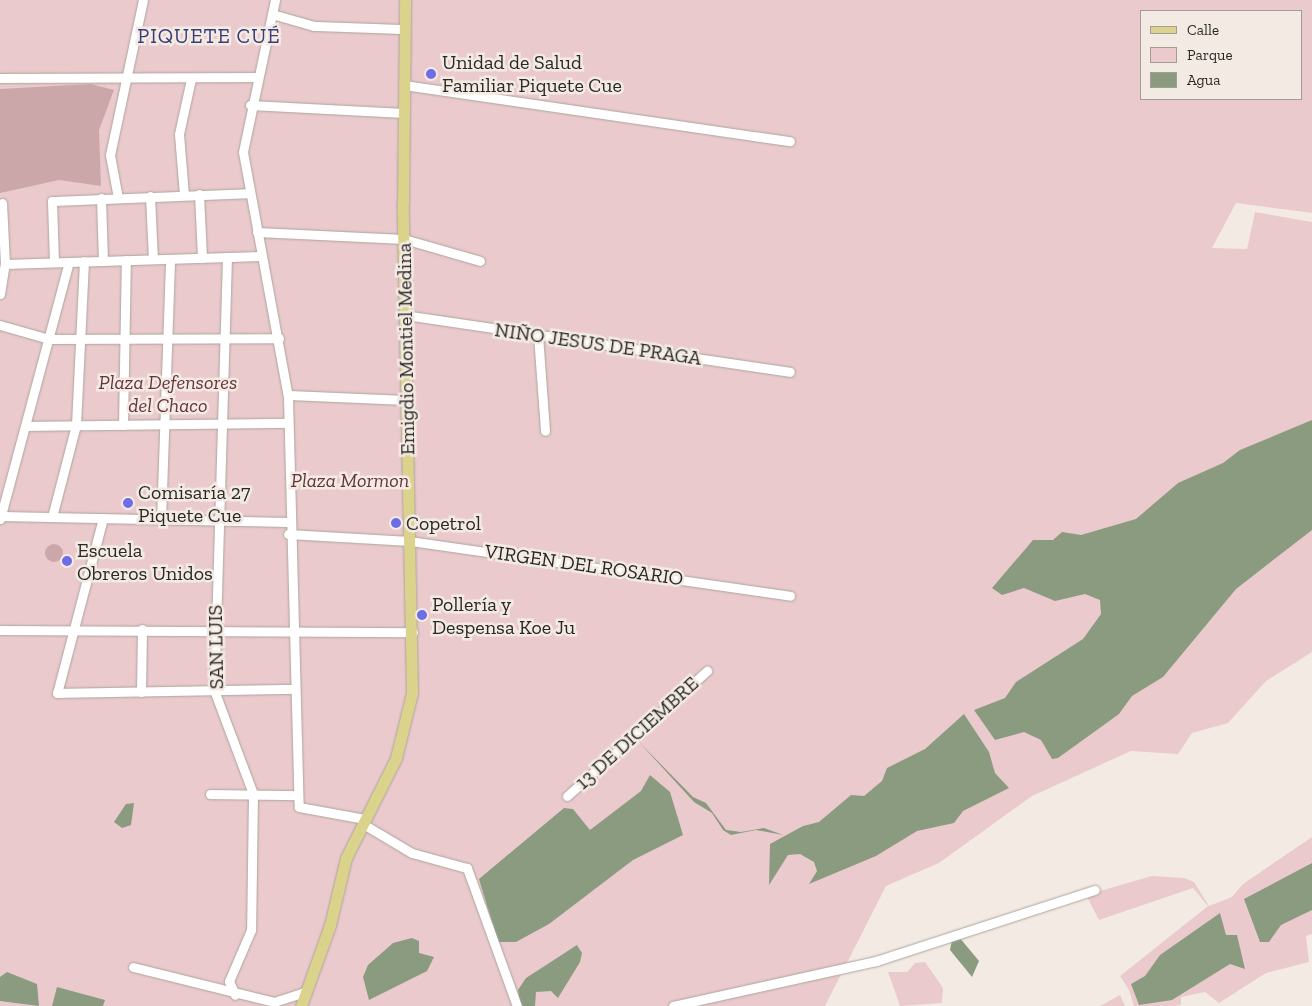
<!DOCTYPE html>
<html>
<head>
<meta charset="utf-8">
<style>
  body { margin:0 }
  #map { position:relative; width:1312px; height:1006px; overflow:hidden; background:#f3ebe3; font-family:"Zilla Slab",serif }
  div>[style] { position:absolute }
  .green>* { inset:0; background:#ebcacd }
  .forest>* { inset:0; background:#cca7aa }
  .round { border-radius:50% }
  .water>* { inset:0; background:#8a9b80 }
  .roads { filter:drop-shadow(0 0 1px #aca59d) drop-shadow(0 0 1px #aca59d) }
  .minor>* { height:9px; margin:-4.5px; padding:0 4.5px; transform-origin:4.5px; border-radius:4.5px; background:#fff }
  .major>* { height:11px; margin:-5.5px; padding:0 5.5px; transform-origin:5.5px; border-radius:5.5px; background:#dbd38b }
  .dots>* { width:14px; height:14px; translate:-50% -50%; box-sizing:border-box; border:2px solid #f3ebe3; border-radius:50% }
  span { translate:-50% -50%; white-space:nowrap; text-align:center; line-height:1.15; -webkit-text-stroke:5px #f3ebe3; paint-order:stroke }
  .poi-label { font-size:20px; color:#2a2825 }
  .left { translate:0 -50%; text-align:left }
  .street-label { font-size:20px; color:#2a2825 }
  .park-label { font-size:20px; color:#66333a; font-style:italic }
  .neighbourhood-label { font-size:21px; color:#3a3b77; letter-spacing:1px }
  .legend { position:absolute; left:1140px; top:10px; width:162px; height:90px; box-sizing:border-box; background:#f3ebe3; border:1px solid #a39d97; margin:0; padding:6px 9px; list-style:none; font-size:15px; color:#2a2825 }
  .legend li { display:flex; align-items:center; gap:10px; height:25px }
  .legend b { width:25px; border:1px solid #a39d97 }
</style>
</head>
<body>
<div id="map">
  <div class="green">
    <div style="clip-path:polygon(evenodd,0 0,1312px 0,1312px 213px,1236px 203px,1212px 248px,1247px 249px,1255px 212px,1312px 222px,1312px 652px,1266px 681px,1228px 723px,1192px 733px,1178px 754px,1131px 751px,1032px 796px,939px 863px,886px 886px,825px 1006px,0 1006px,0 0,1141px 11px,1301px 11px,1301px 99px,1141px 99px,1141px 11px)"></div>
    <div style="clip-path:polygon(1312px 837px,1312px 934px,1306px 936px,1309px 962px,1266px 973px,1219px 1003px,1205px 992px,1181px 997px,1181px 1005px,1174px 1006px,1134px 1006px,1129px 990px,1120px 995px,1125px 1006px,1100px 1006px,1129px 990px,1120px 976px,1208px 906px,1193px 888px,1099px 920px,1086px 895px,1152px 876px,1184px 878px,1194px 882px,1209px 906px,1232px 897px,1243px 884px)"></div>
    <div style="clip-path:polygon(925px 962px,943px 988px,942px 1003px,900px 1006px,888px 972px,907px 972px,915px 963px)"></div>
  </div>
  <div class="forest">
    <div style="clip-path:polygon(91px 84px,114px 90px,99px 130px,101px 186px,59px 180px,0 193px,0 89px)"></div>
    <div class="round" style="left:45px;top:544px;width:18px;height:18px"></div>
  </div>
  <div class="water">
    <div style="clip-path:polygon(1312px 420px,1312px 530px,1236px 589px,1163px 677px,1132px 696px,1119px 714px,1058px 758px,1052px 759px,1041px 740px,1024px 732px,995px 740px,974px 710px,1005px 698px,1016px 682px,1083px 639px,1101px 614px,1100px 600px,1085px 594px,1055px 601px,1024px 588px,1002px 595px,992px 588px,1033px 540px,1053px 540px,1062px 532px,1081px 535px,1136px 519px,1178px 483px,1223px 463px,1240px 450px)"></div>
    <div style="clip-path:polygon(964px 714px,989px 752px,995px 773px,1009px 788px,963px 811px,954px 823px,917px 831px,876px 856px,809px 884px,817px 871px,814px 862px,800px 854px,788px 855px,769px 885px,770px 844px,803px 826px,819px 822px,851px 795px,864px 796px,882px 781px,887px 768px,925px 749px)"></div>
    <div style="clip-path:polygon(638px 741px,693px 797px,706px 803px,726px 830px,741px 832px,764px 828px,783px 835px,756px 830px,731px 835px,723px 830px,712px 813px,694px 802px)"></div>
    <div style="clip-path:polygon(650px 775px,670px 792px,683px 835px,633px 860px,549px 924px,516px 942px,498px 942px,479px 879px,564px 808px,573px 809px,590px 830px,641px 791px)"></div>
    <div style="clip-path:polygon(134px 803px,131px 825px,122px 828px,114px 822px,126px 804px)"></div>
    <div style="clip-path:polygon(1312px 863px,1312px 910px,1281px 925px,1269px 942px,1260px 942px,1244px 899px)"></div>
    <div style="clip-path:polygon(1220px 913px,1226px 935px,1237px 935px,1245px 969px,1230px 964px,1172px 1000px,1139px 1005px,1131px 984px,1145px 976px,1160px 955px)"></div>
    <div style="clip-path:polygon(959px 937px,979px 961px,972px 977px,950px 950px,952px 940px)"></div>
    <div style="clip-path:polygon(412px 938px,419px 941px,419px 953px,434px 957px,427px 971px,369px 1000px,363px 977px,368px 965px,393px 943px)"></div>
    <div style="clip-path:polygon(577px 945px,582px 953px,580px 962px,558px 998px,551px 991px,536px 992px,535px 1006px,520px 1006px,518px 990px,526px 978px)"></div>
    <div style="clip-path:polygon(7px 972px,37px 984px,39px 1006px,0 1001px,0 977px)"></div>
    <div style="clip-path:polygon(57px 987px,105px 1000px,103px 1006px,52px 1006px)"></div>
  </div>
  <div class="roads">
    <div class="minor">
      <div style="left:275px;top:0;width:155px;rotate:101.9deg"></div>
      <div style="left:243px;top:152px;width:250px;rotate:79.6deg"></div>
      <div style="left:288px;top:398px;width:409px;rotate:88.5deg"></div>
      <div style="left:299px;top:807px;width:67px;rotate:10.3deg"></div>
      <div style="left:272px;top:14px;width:44px;rotate:15.9deg"></div>
      <div style="left:314px;top:26px;width:90px;rotate:1.9deg"></div>
      <div style="left:0;top:78px;width:257px;rotate:-0.2deg"></div>
      <div style="left:404px;top:85px;width:390px;rotate:8.3deg"></div>
      <div style="left:250px;top:105px;width:154px;rotate:3deg"></div>
      <div style="left:199px;top:194px;width:64px;rotate:87.3deg"></div>
      <div style="left:184px;top:195px;width:61px;rotate:-94.7deg"></div>
      <div style="left:179px;top:134px;width:56px;rotate:-77.7deg"></div>
      <div style="left:150px;top:196px;width:63px;rotate:87.3deg"></div>
      <div style="left:101px;top:198px;width:63px;rotate:88.2deg"></div>
      <div style="left:118px;top:198px;width:44px;rotate:-100.5deg"></div>
      <div style="left:110px;top:155px;width:158px;rotate:-78deg"></div>
      <div style="left:257px;top:232px;width:147px;rotate:2.7deg"></div>
      <div style="left:404px;top:239px;width:79px;rotate:16.1deg"></div>
      <div style="left:227px;top:257px;width:433px;rotate:91.7deg"></div>
      <div style="left:214px;top:690px;width:111px;rotate:69.4deg"></div>
      <div style="left:253px;top:794px;width:136px;rotate:90.8deg"></div>
      <div style="left:251px;top:930px;width:56px;rotate:113.3deg"></div>
      <div style="left:229px;top:981px;width:15px;rotate:67deg"></div>
      <div style="left:54px;top:262px;width:61px;rotate:-91.9deg"></div>
      <div style="left:52px;top:201px;width:197px;rotate:-2.3deg"></div>
      <div style="left:5px;top:264px;width:256px;rotate:-1.8deg"></div>
      <div style="left:0;top:294px;width:30px;rotate:-81deg"></div>
      <div style="left:5px;top:264px;width:61px;rotate:-92.8deg"></div>
      <div style="left:405px;top:315px;width:389px;rotate:8.4deg"></div>
      <div style="left:0;top:325px;width:51px;rotate:15.9deg"></div>
      <div style="left:49px;top:339px;width:230px;rotate:-0.2deg"></div>
      <div style="left:538px;top:335px;width:96px;rotate:85.8deg"></div>
      <div style="left:288px;top:395px;width:119px;rotate:2.4deg"></div>
      <div style="left:123px;top:425px;width:165px;rotate:-89deg"></div>
      <div style="left:26px;top:426px;width:262px;rotate:-0.7deg"></div>
      <div style="left:1px;top:516px;width:287px;rotate:1.2deg"></div>
      <div style="left:52px;top:517px;width:95px;rotate:-75.4deg"></div>
      <div style="left:76px;top:425px;width:164px;rotate:-87.2deg"></div>
      <div style="left:103px;top:518px;width:181px;rotate:104.7deg"></div>
      <div style="left:57px;top:693px;width:236px;rotate:-1deg"></div>
      <div style="left:0;top:519px;width:266px;rotate:-75deg"></div>
      <div style="left:161px;top:520px;width:261px;rotate:-88deg"></div>
      <div style="left:288px;top:534px;width:122px;rotate:3.3deg"></div>
      <div style="left:410px;top:541px;width:384px;rotate:8.2deg"></div>
      <div style="left:0;top:630px;width:413px;rotate:0.3deg"></div>
      <div style="left:141px;top:692px;width:63px;rotate:-89.1deg"></div>
      <div style="left:210px;top:794px;width:88px;rotate:0.7deg"></div>
      <div style="left:567px;top:796px;width:188px;rotate:-41.8deg"></div>
      <div style="left:363px;top:824px;width:57px;rotate:30.6deg"></div>
      <div style="left:412px;top:853px;width:57px;rotate:15.3deg"></div>
      <div style="left:467px;top:868px;width:147px;rotate:70.1deg"></div>
      <div style="left:133px;top:967px;width:145px;rotate:13.9deg"></div>
      <div style="left:274px;top:1002px;width:33px;rotate:-18deg"></div>
      <div style="left:673px;top:1006px;width:208px;rotate:-12.5deg"></div>
      <div style="left:876px;top:961px;width:230px;rotate:-18deg"></div>
    </div>
    <div class="major">
      <div style="left:301px;top:1006px;width:86px;rotate:-70.3deg"></div>
      <div style="left:330px;top:925px;width:69px;rotate:-76.6deg"></div>
      <div style="left:346px;top:858px;width:112px;rotate:-63.4deg"></div>
      <div style="left:396px;top:758px;width:67px;rotate:-76.2deg"></div>
      <div style="left:412px;top:693px;width:490px;rotate:-91.1deg"></div>
      <div style="left:403px;top:203px;width:203px;rotate:-89.4deg"></div>
    </div>
  </div>
  <div class="dots">
    <div style="left:431px;top:74px;background:#6e6ce6"></div>
    <div style="left:128px;top:503px;background:#6e6ce6"></div>
    <div style="left:396px;top:523px;background:#6e6ce6"></div>
    <div style="left:67px;top:561px;background:#6e6ce6"></div>
    <div style="left:422px;top:615px;background:#6e6ce6"></div>
  </div>
  <div class="poi-label">
    <span class="left" style="left:442px;top:74px">Unidad de Salud<br>Familiar Piquete Cue</span>
    <span class="left" style="left:138px;top:504px">Comisaría 27<br>Piquete Cue</span>
    <span class="left" style="left:406px;top:523px">Copetrol</span>
    <span class="left" style="left:77px;top:562px">Escuela<br>Obreros Unidos</span>
    <span class="left" style="left:432px;top:616px">Pollería y<br>Despensa Koe Ju</span>
  </div>
  <div class="street-label">
    <span style="left:598px;top:344px;rotate:8deg">NIÑO JESUS DE PRAGA</span>
    <span style="left:406px;top:349px;rotate:-91deg">Emigdio Montiel Medina</span>
    <span style="left:584px;top:565px;rotate:8deg">VIRGEN DEL ROSARIO</span>
    <span style="left:216px;top:647px;rotate:-91deg">SAN LUIS</span>
    <span style="left:637px;top:733px;rotate:-42deg">13 DE DICIEMBRE</span>
  </div>
  <div class="park-label">
    <span style="left:168px;top:394px">Plaza Defensores<br>del Chaco</span>
    <span style="left:350px;top:480px">Plaza Mormon</span>
  </div>
  <div class="neighbourhood-label">
    <span style="left:209px;top:36px">PIQUETE CUÉ</span>
  </div>
  <ul class="legend">
  <li><b style="height:6px;background:#dbd38b"></b>Calle</li>
  <li><b style="height:14px;background:#ebcacd"></b>Parque</li>
  <li><b style="height:14px;background:#8a9b80"></b>Agua</li>
  </ul>
</div>
</body>
</html>
